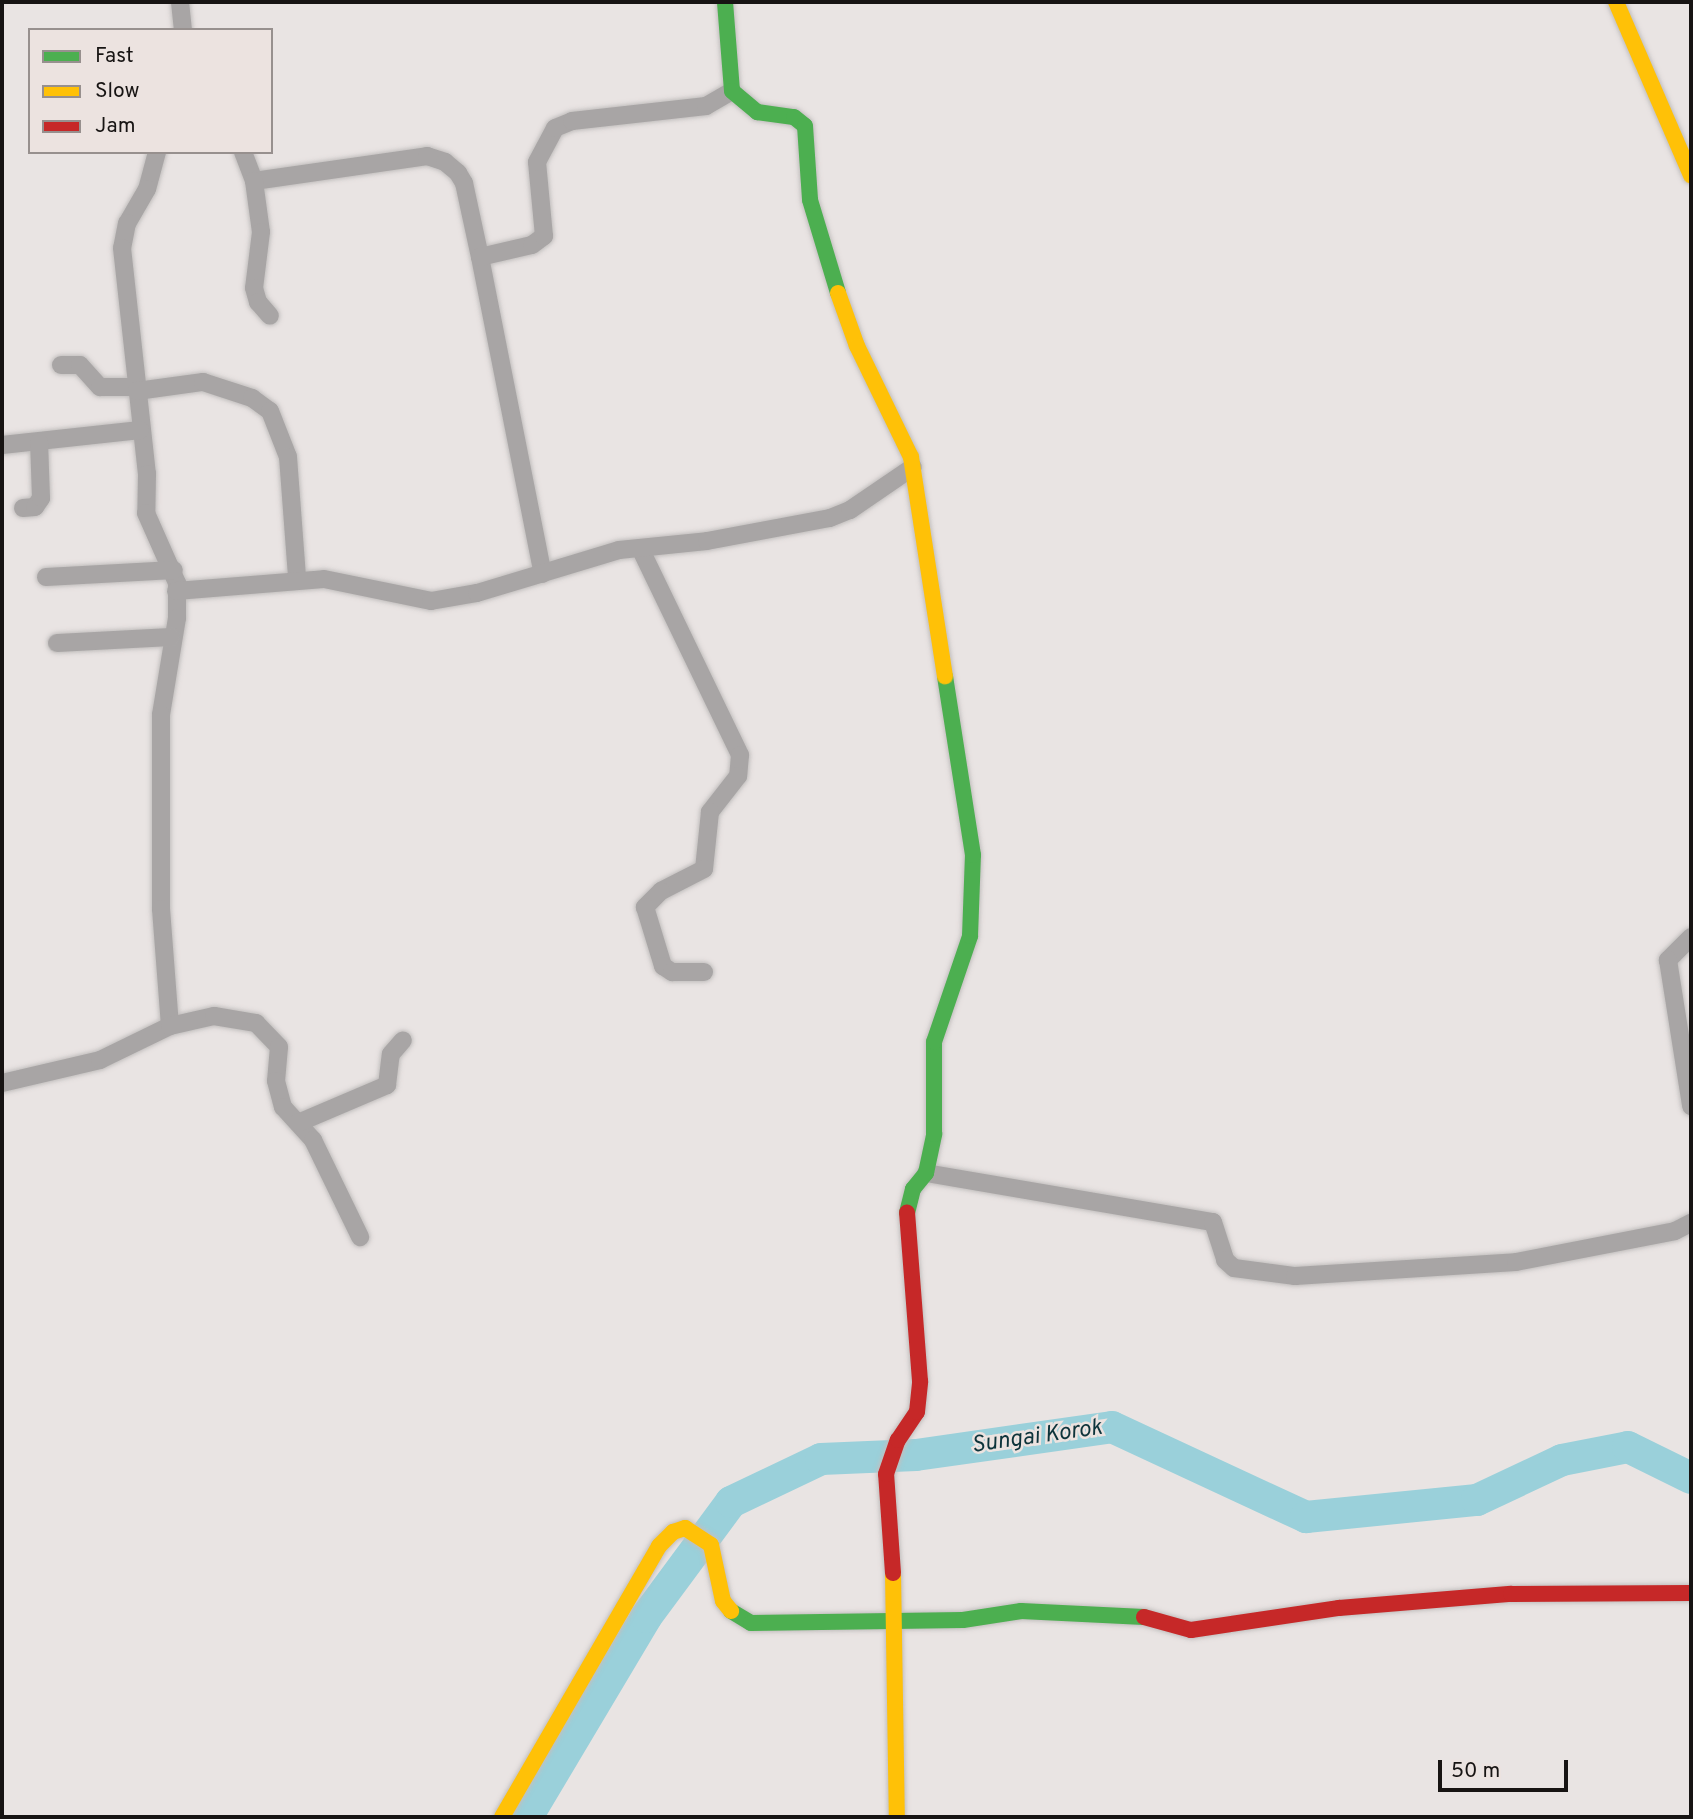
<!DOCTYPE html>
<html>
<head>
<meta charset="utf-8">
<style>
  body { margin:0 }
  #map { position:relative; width:1693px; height:1819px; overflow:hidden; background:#e9e4e3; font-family:Overpass,sans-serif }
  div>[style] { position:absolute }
  .river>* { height:32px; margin:-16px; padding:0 16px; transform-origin:16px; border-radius:16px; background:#9ad0da }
  .roads { filter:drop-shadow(0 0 2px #c2bfbe) drop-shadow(0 0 2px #c2bfbe) }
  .street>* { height:18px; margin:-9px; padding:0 9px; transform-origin:9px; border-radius:9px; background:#a8a5a5 }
  .fast>* { height:16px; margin:-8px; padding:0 8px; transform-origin:8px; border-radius:8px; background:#4caf50 }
  .slow>* { height:16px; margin:-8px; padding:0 8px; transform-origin:8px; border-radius:8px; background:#ffc107 }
  .jam>* { height:16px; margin:-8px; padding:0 8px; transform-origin:8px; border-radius:8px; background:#c62828 }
  span { translate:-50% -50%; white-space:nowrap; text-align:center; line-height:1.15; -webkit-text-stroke:5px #ece3e0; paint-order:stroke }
  .water-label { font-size:23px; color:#0d343b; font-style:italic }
  .frame { position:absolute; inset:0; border:4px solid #171413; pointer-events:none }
  .legend { position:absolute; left:28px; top:28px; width:245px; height:126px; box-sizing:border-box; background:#ece3e0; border:2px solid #97908e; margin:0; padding:9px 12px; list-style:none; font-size:21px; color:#171413 }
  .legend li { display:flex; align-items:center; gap:14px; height:35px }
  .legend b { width:35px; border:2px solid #97908e }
  .scale { position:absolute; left:1438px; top:1760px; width:130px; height:32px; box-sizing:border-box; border:4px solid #171413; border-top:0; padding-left:9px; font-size:21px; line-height:24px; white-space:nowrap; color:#171413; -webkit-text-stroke:5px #ece3e0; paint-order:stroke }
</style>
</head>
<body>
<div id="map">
  <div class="river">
    <div style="left:527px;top:1817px;width:233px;rotate:-59.2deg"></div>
    <div style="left:646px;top:1617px;width:143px;rotate:-53.5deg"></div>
    <div style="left:731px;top:1502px;width:100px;rotate:-25.5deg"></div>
    <div style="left:821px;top:1459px;width:95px;rotate:-2.4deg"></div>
    <div style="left:916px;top:1455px;width:198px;rotate:-8.1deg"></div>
    <div style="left:1112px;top:1427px;width:214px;rotate:24.9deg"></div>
    <div style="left:1306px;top:1517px;width:172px;rotate:-5.7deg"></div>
    <div style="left:1477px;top:1500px;width:94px;rotate:-25.2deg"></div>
    <div style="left:1562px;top:1460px;width:67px;rotate:-11.1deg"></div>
    <div style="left:1628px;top:1447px;width:70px;rotate:26.2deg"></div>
  </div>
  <div class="roads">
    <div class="street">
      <div style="left:180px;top:2px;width:28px;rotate:84deg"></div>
      <div style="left:157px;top:152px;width:38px;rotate:105deg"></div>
      <div style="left:147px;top:189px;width:39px;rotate:120deg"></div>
      <div style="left:127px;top:223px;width:25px;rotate:101deg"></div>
      <div style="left:122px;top:248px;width:227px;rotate:83.7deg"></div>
      <div style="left:147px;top:474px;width:39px;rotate:91deg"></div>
      <div style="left:146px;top:513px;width:77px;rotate:66.1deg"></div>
      <div style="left:177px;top:583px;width:35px;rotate:90deg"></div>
      <div style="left:177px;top:618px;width:98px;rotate:99.4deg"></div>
      <div style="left:161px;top:715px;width:194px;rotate:90deg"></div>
      <div style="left:161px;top:909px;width:117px;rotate:85.6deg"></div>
      <div style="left:243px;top:152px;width:31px;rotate:69deg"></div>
      <div style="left:254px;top:181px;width:175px;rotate:-8.2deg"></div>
      <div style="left:427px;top:156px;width:19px;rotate:18deg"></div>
      <div style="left:445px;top:162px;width:17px;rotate:40deg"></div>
      <div style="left:458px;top:173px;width:12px;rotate:59deg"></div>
      <div style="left:464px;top:183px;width:76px;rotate:77.8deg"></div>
      <div style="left:480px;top:257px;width:323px;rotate:78.8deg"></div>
      <div style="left:254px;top:181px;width:51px;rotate:82.2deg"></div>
      <div style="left:261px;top:232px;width:56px;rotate:97.1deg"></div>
      <div style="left:254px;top:288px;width:15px;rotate:74deg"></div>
      <div style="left:258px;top:302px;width:18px;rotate:49deg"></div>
      <div style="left:480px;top:257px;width:53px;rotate:-13deg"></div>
      <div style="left:532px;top:245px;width:15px;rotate:-37deg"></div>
      <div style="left:544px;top:236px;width:74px;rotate:-95.4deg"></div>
      <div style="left:537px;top:162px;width:38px;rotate:-62deg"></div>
      <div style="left:555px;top:128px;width:18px;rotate:-22deg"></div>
      <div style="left:572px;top:121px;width:135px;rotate:-6.4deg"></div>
      <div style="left:706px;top:106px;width:30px;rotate:-30deg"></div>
      <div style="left:61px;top:365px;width:19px"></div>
      <div style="left:80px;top:365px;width:30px;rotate:48deg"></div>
      <div style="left:100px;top:387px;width:37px"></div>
      <div style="left:137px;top:391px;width:67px;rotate:-7.8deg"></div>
      <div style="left:203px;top:382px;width:52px;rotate:18.1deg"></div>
      <div style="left:252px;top:398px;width:22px;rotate:36deg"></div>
      <div style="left:270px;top:411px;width:49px;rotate:68.6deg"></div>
      <div style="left:288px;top:457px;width:121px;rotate:85.7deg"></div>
      <div style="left:2px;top:445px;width:139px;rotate:-6.2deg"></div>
      <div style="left:23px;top:508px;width:12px;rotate:-5deg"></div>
      <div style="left:35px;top:507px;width:11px;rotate:-56deg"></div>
      <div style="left:41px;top:498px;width:56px;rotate:-92deg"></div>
      <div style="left:640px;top:548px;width:230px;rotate:64.2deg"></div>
      <div style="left:740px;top:755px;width:21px;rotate:95deg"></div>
      <div style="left:738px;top:776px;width:46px;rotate:127.9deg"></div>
      <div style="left:710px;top:812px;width:57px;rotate:96deg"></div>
      <div style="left:704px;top:869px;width:48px;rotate:152.9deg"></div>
      <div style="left:661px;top:891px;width:23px;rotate:135deg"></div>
      <div style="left:645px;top:907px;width:62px;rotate:73deg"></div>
      <div style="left:663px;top:966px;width:11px;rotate:34deg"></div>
      <div style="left:672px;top:972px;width:32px"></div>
      <div style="left:46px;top:577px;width:128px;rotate:-3.1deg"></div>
      <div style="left:176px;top:591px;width:148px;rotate:-4.6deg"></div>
      <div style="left:324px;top:579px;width:109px;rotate:11.6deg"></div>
      <div style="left:431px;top:601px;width:47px;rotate:-9.9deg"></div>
      <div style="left:477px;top:593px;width:148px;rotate:-16.8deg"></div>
      <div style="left:619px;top:550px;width:88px;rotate:-5.8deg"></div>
      <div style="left:707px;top:541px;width:125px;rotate:-10.6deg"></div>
      <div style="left:830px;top:518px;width:22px;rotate:-22deg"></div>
      <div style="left:850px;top:510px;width:76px;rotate:-34.3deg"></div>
      <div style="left:57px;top:643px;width:114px;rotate:-3deg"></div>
      <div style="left:1691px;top:937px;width:33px;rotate:135deg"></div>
      <div style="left:1668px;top:960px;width:148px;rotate:81deg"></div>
      <div style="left:2px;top:1083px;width:101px;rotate:-13.2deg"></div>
      <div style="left:100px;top:1060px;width:78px;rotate:-25.9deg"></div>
      <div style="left:170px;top:1026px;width:45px;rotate:-12.8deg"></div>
      <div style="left:214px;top:1016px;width:43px;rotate:9.5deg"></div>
      <div style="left:256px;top:1023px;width:33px;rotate:46deg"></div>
      <div style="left:279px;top:1047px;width:34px;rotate:95deg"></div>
      <div style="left:276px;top:1081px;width:27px;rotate:75deg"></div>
      <div style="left:283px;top:1107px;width:45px;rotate:47.7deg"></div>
      <div style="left:313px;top:1140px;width:108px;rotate:64.1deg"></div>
      <div style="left:298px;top:1123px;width:97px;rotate:-23.1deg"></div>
      <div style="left:387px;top:1085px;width:31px;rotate:-83deg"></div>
      <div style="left:391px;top:1054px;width:18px;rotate:-49deg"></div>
      <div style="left:926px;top:1173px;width:291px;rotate:9.7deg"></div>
      <div style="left:1213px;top:1222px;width:40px;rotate:72deg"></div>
      <div style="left:1225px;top:1260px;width:12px;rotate:42deg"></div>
      <div style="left:1234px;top:1268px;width:62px;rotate:7.5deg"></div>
      <div style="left:1295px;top:1276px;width:221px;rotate:-3.6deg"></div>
      <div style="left:1516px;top:1262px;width:162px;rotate:-11deg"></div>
      <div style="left:1675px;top:1231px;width:18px;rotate:-27deg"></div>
    </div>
    <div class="fast">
      <div style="left:725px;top:2px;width:89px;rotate:85.5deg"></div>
      <div style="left:732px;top:91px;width:33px;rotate:40deg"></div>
      <div style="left:757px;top:112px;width:37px;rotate:8deg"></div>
      <div style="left:794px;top:117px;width:14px;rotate:39deg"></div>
      <div style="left:805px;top:126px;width:74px;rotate:86.1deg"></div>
      <div style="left:810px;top:200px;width:97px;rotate:73.2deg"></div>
      <div style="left:907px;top:1213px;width:25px;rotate:-76deg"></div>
      <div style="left:913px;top:1189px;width:21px;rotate:-51deg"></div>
      <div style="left:926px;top:1173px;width:40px;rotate:-78deg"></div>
      <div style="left:934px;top:1134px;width:92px;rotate:-90deg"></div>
      <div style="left:934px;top:1042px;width:112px;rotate:-71.2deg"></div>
      <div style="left:970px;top:936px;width:81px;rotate:-87.9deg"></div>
      <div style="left:973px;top:855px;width:181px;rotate:-98.9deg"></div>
      <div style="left:731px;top:1611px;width:23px;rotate:31deg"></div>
      <div style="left:751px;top:1623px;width:212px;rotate:-0.8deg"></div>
      <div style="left:963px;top:1620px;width:59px;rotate:-8.8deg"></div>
      <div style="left:1021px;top:1611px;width:123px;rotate:2.8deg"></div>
    </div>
    <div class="slow">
      <div style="left:1616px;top:2px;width:189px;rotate:66.6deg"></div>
      <div style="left:838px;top:293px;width:56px;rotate:70.3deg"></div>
      <div style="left:857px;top:346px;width:123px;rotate:64.1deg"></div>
      <div style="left:911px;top:457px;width:222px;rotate:81.2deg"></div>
      <div style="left:893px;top:1573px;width:244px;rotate:89.1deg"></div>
      <div style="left:502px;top:1817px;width:313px;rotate:-59.9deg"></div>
      <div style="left:659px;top:1546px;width:20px;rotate:-45deg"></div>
      <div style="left:673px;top:1532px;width:13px;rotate:-18deg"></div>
      <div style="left:685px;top:1528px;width:31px;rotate:33deg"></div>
      <div style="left:711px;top:1545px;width:57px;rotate:77.9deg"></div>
      <div style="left:723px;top:1601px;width:13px;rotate:51deg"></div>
    </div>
    <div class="jam">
      <div style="left:893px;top:1573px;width:99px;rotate:-94deg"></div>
      <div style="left:886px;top:1474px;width:36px;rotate:-71deg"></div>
      <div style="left:898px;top:1440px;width:34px;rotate:-56deg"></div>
      <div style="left:917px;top:1412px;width:31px;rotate:-84deg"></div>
      <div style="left:920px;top:1381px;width:169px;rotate:-94.4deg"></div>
      <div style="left:1144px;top:1617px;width:49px;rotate:15.5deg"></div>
      <div style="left:1191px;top:1630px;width:150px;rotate:-8.5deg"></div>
      <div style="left:1339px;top:1608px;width:173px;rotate:-4.7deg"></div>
      <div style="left:1511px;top:1594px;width:180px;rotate:-0.3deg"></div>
    </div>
  </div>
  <div class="water-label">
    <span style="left:1037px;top:1438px;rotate:-8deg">Sungai Korok</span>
  </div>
  <div class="frame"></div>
  <ul class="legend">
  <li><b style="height:9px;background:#4caf50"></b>Fast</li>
  <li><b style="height:9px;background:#ffc107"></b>Slow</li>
  <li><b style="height:9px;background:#c62828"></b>Jam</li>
  </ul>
  <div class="scale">50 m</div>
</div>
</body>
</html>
